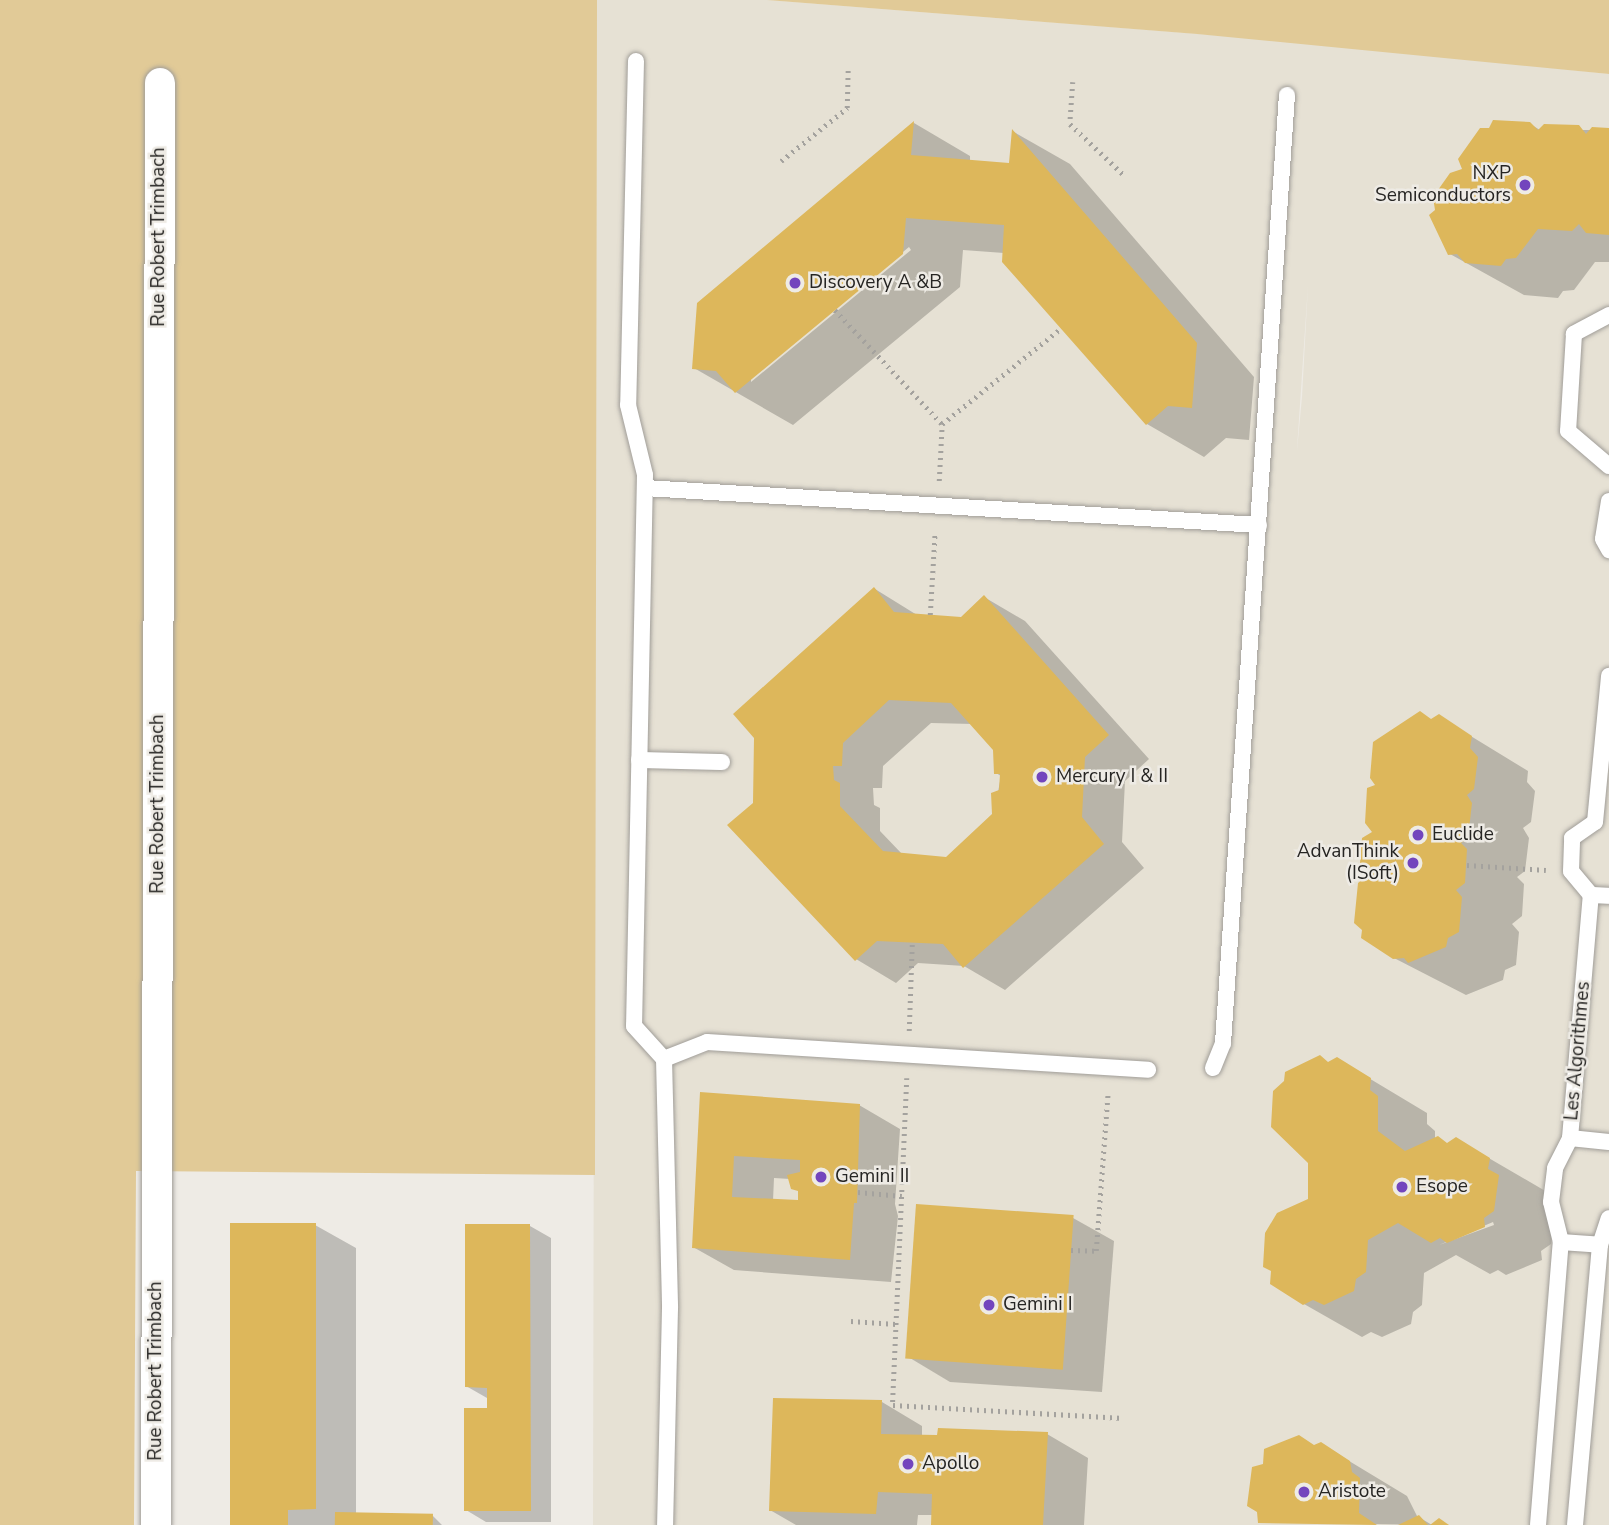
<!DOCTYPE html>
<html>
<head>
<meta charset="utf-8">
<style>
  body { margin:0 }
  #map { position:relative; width:1609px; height:1525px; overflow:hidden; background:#eeebe5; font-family:"Nunito Sans",sans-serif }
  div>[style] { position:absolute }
  .built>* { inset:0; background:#e6e1d4 }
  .green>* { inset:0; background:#e1ca97 }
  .shadow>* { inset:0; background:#0003 }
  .building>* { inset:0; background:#ddb75b; transform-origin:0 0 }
  .path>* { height:4.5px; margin-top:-2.25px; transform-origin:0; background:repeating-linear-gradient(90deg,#a4a29e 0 2px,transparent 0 7px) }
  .roads { filter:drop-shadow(0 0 2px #a09d98) drop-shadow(0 0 2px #a09d98) }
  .service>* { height:16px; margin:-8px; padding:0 8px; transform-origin:8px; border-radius:8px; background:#fff }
  .minor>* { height:30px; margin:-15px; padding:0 15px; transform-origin:15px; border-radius:15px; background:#fff }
  .dots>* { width:19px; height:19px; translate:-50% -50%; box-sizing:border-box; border:4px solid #eeebe5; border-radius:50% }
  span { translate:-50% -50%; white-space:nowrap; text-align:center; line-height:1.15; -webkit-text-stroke:5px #eeebe5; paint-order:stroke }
  .poi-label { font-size:19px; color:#262523 }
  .right { translate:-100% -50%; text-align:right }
  .left { translate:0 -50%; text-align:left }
  .street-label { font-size:19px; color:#262523 }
</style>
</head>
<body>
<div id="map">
  <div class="built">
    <div style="clip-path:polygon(evenodd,596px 0,768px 0,1325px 44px,1609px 74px,1609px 1525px,593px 1525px,596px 0,1308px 285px,1302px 397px,1297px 450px,1297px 449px,1308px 285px)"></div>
  </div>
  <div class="green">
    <div style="clip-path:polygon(0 0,597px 0,595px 1175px,136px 1171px,134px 1525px,0 1525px)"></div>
    <div style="clip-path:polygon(767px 0,1609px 0,1609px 74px,1197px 34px)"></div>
  </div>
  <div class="shadow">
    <div style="clip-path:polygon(evenodd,914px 123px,970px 156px,970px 162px,1011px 165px,1014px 132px,1070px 164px,1254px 377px,1249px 440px,1226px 438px,1204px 457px,1147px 424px,1004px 253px,963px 250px,960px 287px,793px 425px,694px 368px,699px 304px,914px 123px,909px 247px,911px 250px,751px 382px,751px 377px,909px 247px)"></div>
    <div style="clip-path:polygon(1530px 124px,1540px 130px,1609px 130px,1609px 262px,1595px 262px,1574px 290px,1563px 291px,1558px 298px,1524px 295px,1450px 254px,1464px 170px)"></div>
    <div style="clip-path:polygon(evenodd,875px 589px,917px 615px,962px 619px,984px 597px,1025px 621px,1149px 759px,1125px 781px,1122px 842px,1144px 868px,1005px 990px,964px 966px,918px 963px,896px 983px,856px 959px,755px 803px,875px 589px,931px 723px,973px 724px,995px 749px,996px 773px,1001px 776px,994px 814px,946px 859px,903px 855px,880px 831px,880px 808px,874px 805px,873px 788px,882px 788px,883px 766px,931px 723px)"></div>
    <div style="clip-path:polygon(1438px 716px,1528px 771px,1527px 782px,1535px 791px,1531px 822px,1523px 828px,1529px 838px,1525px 871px,1517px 877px,1524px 884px,1522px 916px,1512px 924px,1519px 932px,1516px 965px,1505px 970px,1503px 980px,1466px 995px,1394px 958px,1367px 878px,1377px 786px)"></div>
    <div style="clip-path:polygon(evenodd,1337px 1059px,1427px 1113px,1427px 1124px,1435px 1131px,1435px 1139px,1448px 1144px,1456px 1139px,1547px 1192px,1555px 1210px,1551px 1244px,1541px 1251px,1542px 1260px,1506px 1275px,1498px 1270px,1490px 1274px,1456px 1255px,1424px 1273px,1422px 1305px,1413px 1312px,1411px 1324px,1382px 1337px,1371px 1332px,1362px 1337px,1304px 1304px,1273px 1270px,1310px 1200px,1330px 1063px,1337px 1059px,1493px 1222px,1494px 1225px,1439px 1245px,1493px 1222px)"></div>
    <div style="clip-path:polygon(evenodd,702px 1094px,859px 1105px,900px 1129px,895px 1204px,898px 1216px,891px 1282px,734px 1270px,693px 1247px,702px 1094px,774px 1178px,790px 1179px,800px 1192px,799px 1202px,773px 1201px,774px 1178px)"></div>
    <div style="clip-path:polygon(1073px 1218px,1114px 1241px,1102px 1392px,950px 1382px,910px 1358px)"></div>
    <div style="clip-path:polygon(315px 1225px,356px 1248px,356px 1514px,432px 1515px,442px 1525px,232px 1525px)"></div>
    <div style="clip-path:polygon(530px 1226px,551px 1238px,551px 1522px,486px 1522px,466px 1510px,489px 1410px,487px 1398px,466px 1386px)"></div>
    <div style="clip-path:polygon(882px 1402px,922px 1426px,922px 1437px,1047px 1434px,1088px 1458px,1084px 1525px,933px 1525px,933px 1515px,918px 1515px,917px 1525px,796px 1525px,770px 1510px)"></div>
    <div style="clip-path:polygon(1321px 1444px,1407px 1496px,1417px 1516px,1432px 1525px,1260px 1522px)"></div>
  </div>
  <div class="building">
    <div style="clip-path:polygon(1493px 120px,1530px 122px,1538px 130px,1544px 124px,1579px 125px,1586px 134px,1592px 127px,1609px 128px,1609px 235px,1586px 233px,1579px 224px,1572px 231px,1538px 229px,1516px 258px,1506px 259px,1501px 266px,1465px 263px,1457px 254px,1448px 255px,1429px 215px,1435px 210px,1433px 197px,1450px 173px,1462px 169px,1458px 159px,1480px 128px,1489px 128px)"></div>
    <div style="clip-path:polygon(914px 121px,911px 155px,1009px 163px,1012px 129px,1197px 343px,1192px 408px,1168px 406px,1146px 425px,1002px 262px,1004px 225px,906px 218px,903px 254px,735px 393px,716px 371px,692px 369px,697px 303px)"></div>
    <div style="clip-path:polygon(evenodd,874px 587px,894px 612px,961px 617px,984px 595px,1109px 735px,1085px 757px,1082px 817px,1104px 844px,963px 968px,943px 944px,877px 941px,855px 961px,727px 825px,753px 803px,754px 738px,733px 714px,874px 587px,889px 700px,951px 703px,993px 750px,994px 774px,1000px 774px,999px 790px,991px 793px,992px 814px,946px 857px,883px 851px,840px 806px,840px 783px,834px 780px,833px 766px,842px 766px,843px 743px,889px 700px)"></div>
    <div style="clip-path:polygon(1420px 711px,1431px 719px,1439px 714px,1472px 736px,1470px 748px,1478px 757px,1474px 789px,1467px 795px,1472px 803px,1468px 838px,1461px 843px,1467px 849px,1465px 883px,1456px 890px,1462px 897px,1459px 932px,1448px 938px,1446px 947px,1408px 963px,1404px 958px,1393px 959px,1361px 938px,1362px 930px,1354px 923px,1358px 883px,1364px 878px,1359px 875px,1362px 838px,1372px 832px,1365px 823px,1367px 788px,1375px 785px,1370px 778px,1373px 742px)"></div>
    <div style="clip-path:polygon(1320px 1055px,1328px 1062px,1337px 1057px,1371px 1078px,1370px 1090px,1378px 1096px,1378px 1131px,1405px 1151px,1438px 1136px,1447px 1143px,1456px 1137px,1490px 1158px,1488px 1169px,1499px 1175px,1494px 1211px,1484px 1218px,1485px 1227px,1447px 1243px,1440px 1238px,1431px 1243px,1398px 1223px,1368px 1240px,1366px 1272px,1356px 1279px,1354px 1291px,1324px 1305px,1313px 1300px,1303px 1305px,1270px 1284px,1271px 1271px,1263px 1267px,1265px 1233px,1277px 1213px,1308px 1199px,1308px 1163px,1271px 1127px,1273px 1091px,1284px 1081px,1285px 1072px)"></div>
    <div style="clip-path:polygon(evenodd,700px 1092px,860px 1104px,857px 1203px,854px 1203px,850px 1260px,692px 1248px,700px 1092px,734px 1156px,800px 1160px,800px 1172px,787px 1175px,791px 1189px,798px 1191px,798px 1200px,732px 1197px,734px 1156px)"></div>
    <div style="left:916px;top:1204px;width:158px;height:155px;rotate:4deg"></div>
    <div style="clip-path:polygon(230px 1223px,316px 1223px,316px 1509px,288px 1510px,288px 1525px,230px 1525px)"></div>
    <div style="clip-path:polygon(465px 1224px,530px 1224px,531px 1511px,464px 1511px,464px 1408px,487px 1408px,487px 1388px,465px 1387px)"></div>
    <div style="clip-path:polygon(773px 1398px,882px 1400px,881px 1434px,937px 1435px,938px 1428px,1048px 1432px,1043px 1525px,931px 1525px,932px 1494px,878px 1492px,876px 1514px,769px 1511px)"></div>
    <div style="clip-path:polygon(1299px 1435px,1314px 1445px,1321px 1442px,1350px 1461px,1352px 1472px,1360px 1478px,1359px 1513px,1377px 1525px,1258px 1523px,1257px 1512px,1247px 1506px,1252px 1467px,1263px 1464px,1264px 1449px)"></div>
    <div style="left:335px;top:1512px;width:98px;height:13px;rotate:1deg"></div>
    <div style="clip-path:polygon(1419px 1515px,1428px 1525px,1398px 1525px)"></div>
    <div style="clip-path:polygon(1439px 1518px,1449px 1525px,1430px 1525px)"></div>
  </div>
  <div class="path">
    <div style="left:1073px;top:82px;width:42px;rotate:94.1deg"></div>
    <div style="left:1070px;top:124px;width:76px;rotate:43.4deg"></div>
    <div style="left:781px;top:161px;width:85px;rotate:-38.8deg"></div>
    <div style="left:847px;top:108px;width:40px;rotate:-88.6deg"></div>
    <div style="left:835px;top:310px;width:156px;rotate:46.8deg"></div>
    <div style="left:942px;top:424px;width:151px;rotate:-38.8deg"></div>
    <div style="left:939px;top:481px;width:57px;rotate:-87deg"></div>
    <div style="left:930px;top:615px;width:83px;rotate:-86.6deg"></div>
    <div style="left:1467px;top:865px;width:79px;rotate:3.6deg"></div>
    <div style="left:909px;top:1031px;width:88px;rotate:-88deg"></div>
    <div style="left:907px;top:1078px;width:327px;rotate:92.5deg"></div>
    <div style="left:893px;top:1405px;width:231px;rotate:3.2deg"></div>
    <div style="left:858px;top:1192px;width:44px;rotate:5.2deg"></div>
    <div style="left:1071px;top:1250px;width:25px;rotate:2deg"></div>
    <div style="left:1096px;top:1251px;width:158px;rotate:-85.7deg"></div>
    <div style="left:851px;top:1321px;width:45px;rotate:3.8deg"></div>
  </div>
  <div class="roads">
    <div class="service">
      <div style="left:636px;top:61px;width:344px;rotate:91.3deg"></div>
      <div style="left:628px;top:405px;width:72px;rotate:76.3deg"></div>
      <div style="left:645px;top:475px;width:551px;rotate:91.14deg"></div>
      <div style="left:634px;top:1026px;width:45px;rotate:47.7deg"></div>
      <div style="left:664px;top:1059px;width:249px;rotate:88.6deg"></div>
      <div style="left:670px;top:1308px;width:217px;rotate:91.3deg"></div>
      <div style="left:1609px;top:315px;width:40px;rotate:152deg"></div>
      <div style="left:1574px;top:334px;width:97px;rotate:93.5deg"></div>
      <div style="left:1568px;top:431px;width:54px;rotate:40.5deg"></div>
      <div style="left:645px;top:488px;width:615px;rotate:3.45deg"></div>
      <div style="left:1609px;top:501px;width:38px;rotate:99deg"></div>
      <div style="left:1603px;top:539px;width:13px;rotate:61deg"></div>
      <div style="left:639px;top:760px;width:83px;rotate:1.4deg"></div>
      <div style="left:1591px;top:895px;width:18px;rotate:3deg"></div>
      <div style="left:664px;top:1059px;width:46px;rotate:-21.6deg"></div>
      <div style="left:707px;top:1042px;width:442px;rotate:3.6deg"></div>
      <div style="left:1213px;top:1068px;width:27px;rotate:-68deg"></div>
      <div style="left:1223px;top:1043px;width:950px;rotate:-86.14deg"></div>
      <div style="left:1570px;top:1138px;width:39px;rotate:6deg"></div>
      <div style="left:1561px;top:1242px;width:39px;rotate:4deg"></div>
      <div style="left:1538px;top:1525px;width:284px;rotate:-85.4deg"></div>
      <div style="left:1561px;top:1242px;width:41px;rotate:-104deg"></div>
      <div style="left:1551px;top:1202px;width:34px;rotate:-83deg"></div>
      <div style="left:1555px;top:1168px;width:34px;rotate:-63deg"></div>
      <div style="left:1570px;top:1138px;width:244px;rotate:-85.1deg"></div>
      <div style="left:1591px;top:895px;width:31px;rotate:-130deg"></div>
      <div style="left:1571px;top:871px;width:33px;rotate:-88deg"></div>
      <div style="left:1572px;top:838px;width:28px;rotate:-35deg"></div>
      <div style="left:1595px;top:822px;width:147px;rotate:-84.5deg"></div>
      <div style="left:1575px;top:1525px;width:281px;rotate:-84.9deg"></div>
      <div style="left:1600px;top:1245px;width:28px;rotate:-72deg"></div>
    </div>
    <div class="minor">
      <div style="left:156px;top:1525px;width:1442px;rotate:-89.84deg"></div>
    </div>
  </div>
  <div class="dots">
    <div style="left:1525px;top:185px;background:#7345bd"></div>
    <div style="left:795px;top:283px;background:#7345bd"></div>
    <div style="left:1042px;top:777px;background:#7345bd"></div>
    <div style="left:1418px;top:835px;background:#7345bd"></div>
    <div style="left:1413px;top:863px;background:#7345bd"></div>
    <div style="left:821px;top:1177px;background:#7345bd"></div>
    <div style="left:1402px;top:1187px;background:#7345bd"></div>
    <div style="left:989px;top:1305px;background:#7345bd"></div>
    <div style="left:908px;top:1464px;background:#7345bd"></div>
    <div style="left:1304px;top:1492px;background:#7345bd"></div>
  </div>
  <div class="poi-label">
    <span class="right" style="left:1511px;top:185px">NXP<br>Semiconductors</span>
    <span class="left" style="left:809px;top:283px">Discovery A &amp;B</span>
    <span class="left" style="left:1056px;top:777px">Mercury I &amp; II</span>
    <span class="left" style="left:1432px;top:835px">Euclide</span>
    <span class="right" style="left:1399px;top:863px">AdvanThink<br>(ISoft)</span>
    <span class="left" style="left:835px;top:1177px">Gemini II</span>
    <span class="left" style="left:1416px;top:1187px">Esope</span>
    <span class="left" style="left:1003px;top:1305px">Gemini I</span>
    <span class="left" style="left:922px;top:1464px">Apollo</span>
    <span class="left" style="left:1318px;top:1492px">Aristote</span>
  </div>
  <div class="street-label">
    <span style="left:159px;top:237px;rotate:-90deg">Rue Robert Trimbach</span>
    <span style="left:158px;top:804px;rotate:-90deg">Rue Robert Trimbach</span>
    <span style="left:1578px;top:1051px;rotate:-85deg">Les Algorithmes</span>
    <span style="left:156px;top:1371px;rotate:-90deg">Rue Robert Trimbach</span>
  </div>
</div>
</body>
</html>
